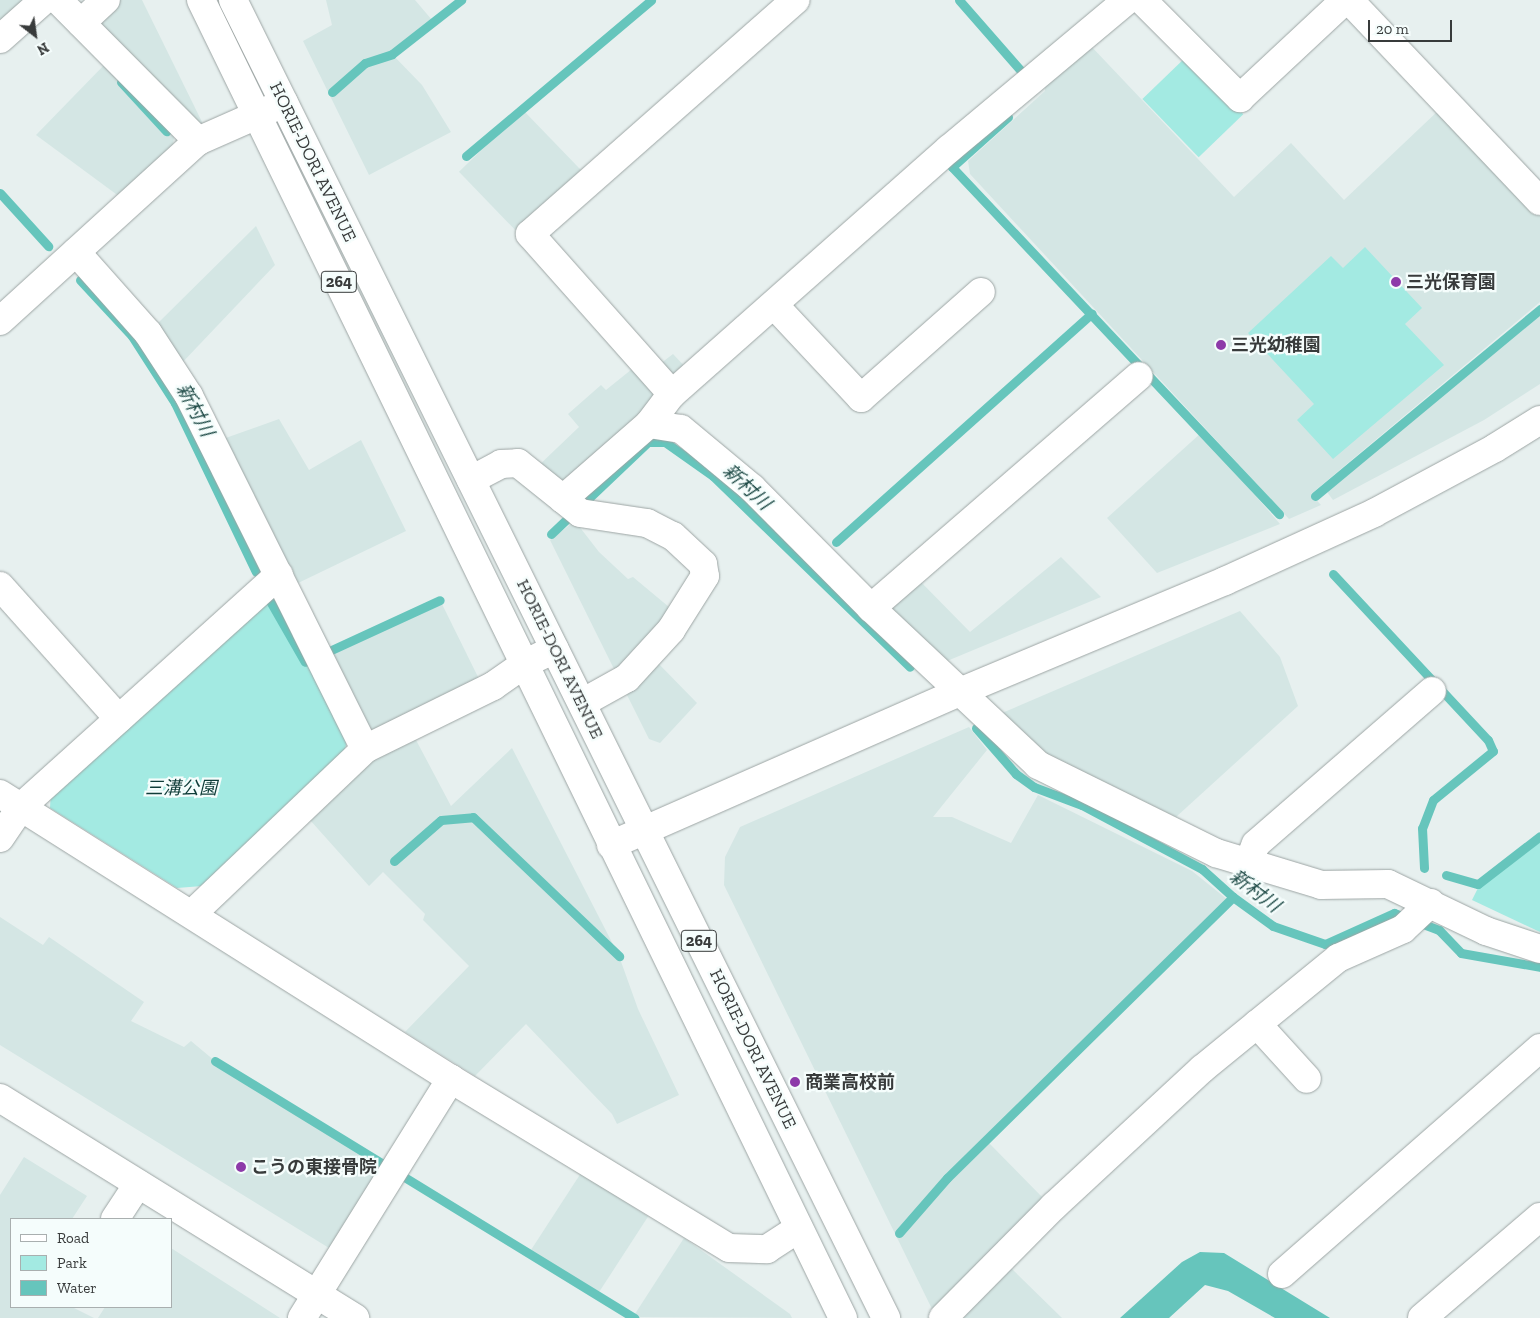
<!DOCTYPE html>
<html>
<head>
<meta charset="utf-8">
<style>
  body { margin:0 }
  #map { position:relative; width:1540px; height:1318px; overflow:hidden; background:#e7f0ef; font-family:"Zilla Slab","Noto Sans JP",serif }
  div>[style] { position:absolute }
  .built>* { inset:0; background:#d4e6e4; transform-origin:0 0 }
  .green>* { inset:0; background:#a3eae2; transform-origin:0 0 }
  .water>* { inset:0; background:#66c5bc }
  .stream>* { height:9px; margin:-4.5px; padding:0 4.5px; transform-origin:4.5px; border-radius:4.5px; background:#66c5bc }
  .roads { filter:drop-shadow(0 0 1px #9da5a4) drop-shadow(0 0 1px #9da5a4) }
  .minor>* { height:28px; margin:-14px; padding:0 14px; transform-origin:14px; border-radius:14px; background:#fff }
  .highway>* { height:28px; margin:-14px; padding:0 14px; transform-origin:14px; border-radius:14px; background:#fff }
  .dots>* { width:14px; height:14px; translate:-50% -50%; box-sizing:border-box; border:2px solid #f5fdfc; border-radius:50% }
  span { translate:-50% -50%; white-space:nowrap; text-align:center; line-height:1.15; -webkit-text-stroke:4.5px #f5fdfc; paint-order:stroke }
  .shield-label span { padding:1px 4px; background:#f5fdfc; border:1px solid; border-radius:4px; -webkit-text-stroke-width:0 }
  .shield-label { font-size:16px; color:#383b3b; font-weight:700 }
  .street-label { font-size:18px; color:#383b3b }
  .poi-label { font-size:18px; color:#383b3b; font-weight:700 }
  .left { translate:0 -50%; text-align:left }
  .park-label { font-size:18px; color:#0f3d39; font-style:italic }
  .water-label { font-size:19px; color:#1e4a46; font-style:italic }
  .legend { position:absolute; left:10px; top:1218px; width:162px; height:90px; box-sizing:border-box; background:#f5fdfc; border:1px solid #a9afaf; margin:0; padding:6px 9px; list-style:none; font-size:15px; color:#383b3b }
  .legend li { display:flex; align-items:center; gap:10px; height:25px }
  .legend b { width:25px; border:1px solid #a9afaf }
  .north { position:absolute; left:10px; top:10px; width:50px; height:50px; -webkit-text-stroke:4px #f5fdfc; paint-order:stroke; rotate:150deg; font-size:14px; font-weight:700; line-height:20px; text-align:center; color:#383b3b }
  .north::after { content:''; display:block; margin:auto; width:18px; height:22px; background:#383b3b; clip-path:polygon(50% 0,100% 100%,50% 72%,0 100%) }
  .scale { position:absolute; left:1368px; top:20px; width:84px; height:22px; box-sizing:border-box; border:2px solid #383b3b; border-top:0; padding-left:6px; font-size:15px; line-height:18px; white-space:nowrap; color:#383b3b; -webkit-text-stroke:4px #f5fdfc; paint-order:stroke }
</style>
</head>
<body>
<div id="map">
  <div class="built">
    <div style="clip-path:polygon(0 0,26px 0,0 23px)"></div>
    <div style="clip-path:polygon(114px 0,142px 0,204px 126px,197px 127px,91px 21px)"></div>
    <div style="clip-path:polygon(326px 0,415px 0,432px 20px,390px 52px,422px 85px,451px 132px,369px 175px,303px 41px,332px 25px)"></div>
    <div style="clip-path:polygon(1089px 44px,1234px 197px,1291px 143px,1344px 200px,1440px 109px,1540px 216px,1540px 302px,1311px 494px,1321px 505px,1289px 519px,970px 174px,968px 161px,1045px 91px,1044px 81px)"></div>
    <div style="clip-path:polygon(107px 62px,175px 127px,173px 146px,120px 197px,36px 135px)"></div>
    <div style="left:523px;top:110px;width:89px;height:89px;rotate:46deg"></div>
    <div style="clip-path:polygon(256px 226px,275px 265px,180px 365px,154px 327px)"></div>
    <div style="clip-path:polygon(1540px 314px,1540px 384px,1484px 420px,1333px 500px,1327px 492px)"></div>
    <div style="clip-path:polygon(673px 354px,690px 372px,564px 490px,535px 469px,579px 427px,568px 414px,601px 385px,606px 390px,637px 365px,656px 367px)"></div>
    <div style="clip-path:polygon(279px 419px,309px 470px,361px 440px,406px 531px,294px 585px,220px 440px)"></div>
    <div style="clip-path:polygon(1201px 433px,1280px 524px,1157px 573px,1107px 518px)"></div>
    <div style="clip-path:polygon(575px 521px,599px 552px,628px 579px,633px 577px,675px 612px,615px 671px,550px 540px)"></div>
    <div style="clip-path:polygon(1061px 557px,1101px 597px,947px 661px,883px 607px,916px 577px,970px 632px)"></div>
    <div style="clip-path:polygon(440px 600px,479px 679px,378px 733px,363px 724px,327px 652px)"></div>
    <div style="clip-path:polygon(1240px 611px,1280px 657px,1298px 706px,1176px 817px,1048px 755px,1002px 713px)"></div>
    <div style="clip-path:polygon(654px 659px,697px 703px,660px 743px,649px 739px,623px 687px)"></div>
    <div style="clip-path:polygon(969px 727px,987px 750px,933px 817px,952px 817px,1011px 843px,1038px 795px,1192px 871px,1233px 904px,989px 1143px,1044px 1199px,932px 1309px,724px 885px,725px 857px,740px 827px)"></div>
    <div style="clip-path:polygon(416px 740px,451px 806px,512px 748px,619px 956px,638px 1009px,679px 1095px,617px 1124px,612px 1114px,526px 1024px,475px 1076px,405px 1032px,469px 966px,423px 920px,425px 914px,383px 872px,369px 886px,310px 820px,371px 760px)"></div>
    <div style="clip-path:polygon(0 917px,43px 945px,49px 937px,144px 1002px,131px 1021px,184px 1047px,191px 1041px,215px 1061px,383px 1164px,329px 1248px,0 1045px)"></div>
    <div style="clip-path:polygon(24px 1157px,87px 1196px,72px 1219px,11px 1219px,11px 1307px,72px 1307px,94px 1318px,0 1318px,0 1195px)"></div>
    <div style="left:581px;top:1173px;width:80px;height:96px;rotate:33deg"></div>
    <div style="clip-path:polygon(684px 1238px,790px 1314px,792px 1318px,633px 1317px)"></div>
    <div style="clip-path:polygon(171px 1248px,280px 1318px,98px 1318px,105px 1307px,171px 1307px)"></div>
    <div style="clip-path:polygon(1011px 1268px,1062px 1318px,960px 1318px)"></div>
  </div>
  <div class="green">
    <div style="left:1187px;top:56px;width:81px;height:62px;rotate:46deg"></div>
    <div style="clip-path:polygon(1365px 247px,1422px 308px,1405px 324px,1444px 365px,1333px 459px,1297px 420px,1314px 404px,1248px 333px,1331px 256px,1343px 268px)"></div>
    <div style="clip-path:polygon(265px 596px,278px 602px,348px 735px,344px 754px,202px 886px,177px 888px,50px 808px,51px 791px)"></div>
    <div style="clip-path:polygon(1540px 841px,1540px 932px,1472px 900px,1478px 888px)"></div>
  </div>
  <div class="water">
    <div style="clip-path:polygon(1200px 1252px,1224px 1253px,1330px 1318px,1275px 1318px,1228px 1291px,1205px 1285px,1169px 1318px,1120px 1318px,1182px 1262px)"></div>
  </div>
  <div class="stream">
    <div style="left:959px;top:0;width:106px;rotate:48.8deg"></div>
    <div style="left:121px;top:82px;width:67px;rotate:47.4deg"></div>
    <div style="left:332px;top:92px;width:44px;rotate:-41.3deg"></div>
    <div style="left:365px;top:63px;width:28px;rotate:-18deg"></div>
    <div style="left:392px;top:54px;width:88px;rotate:-38deg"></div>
    <div style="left:1008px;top:117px;width:75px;rotate:138.2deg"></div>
    <div style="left:952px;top:167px;width:477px;rotate:46.7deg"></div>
    <div style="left:466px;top:156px;width:242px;rotate:-40.1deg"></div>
    <div style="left:0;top:193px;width:72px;rotate:47.8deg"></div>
    <div style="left:80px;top:280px;width:76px;rotate:47.1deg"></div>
    <div style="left:132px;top:336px;width:80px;rotate:57.3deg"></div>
    <div style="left:175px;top:403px;width:187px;rotate:64.4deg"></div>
    <div style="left:1315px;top:496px;width:293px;rotate:-39.7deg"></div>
    <div style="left:551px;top:534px;width:134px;rotate:-43.5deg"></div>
    <div style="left:648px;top:442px;width:17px"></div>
    <div style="left:665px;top:442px;width:59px;rotate:35.3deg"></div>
    <div style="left:713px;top:476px;width:274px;rotate:44.1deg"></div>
    <div style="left:836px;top:542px;width:343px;rotate:-41.8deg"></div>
    <div style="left:1333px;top:574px;width:227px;rotate:47deg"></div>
    <div style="left:1488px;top:740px;width:12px;rotate:66deg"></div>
    <div style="left:1493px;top:751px;width:77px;rotate:140.8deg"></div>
    <div style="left:1433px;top:800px;width:30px;rotate:111deg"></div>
    <div style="left:1422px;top:828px;width:40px;rotate:87.1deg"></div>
    <div style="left:270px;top:601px;width:70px;rotate:60.2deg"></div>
    <div style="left:327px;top:652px;width:124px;rotate:-24.7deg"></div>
    <div style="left:976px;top:728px;width:61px;rotate:49deg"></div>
    <div style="left:1016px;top:774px;width:22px;rotate:36deg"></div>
    <div style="left:1034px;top:787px;width:51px;rotate:20.6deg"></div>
    <div style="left:1082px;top:805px;width:136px;rotate:28.1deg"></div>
    <div style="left:1202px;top:869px;width:42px;rotate:42.1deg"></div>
    <div style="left:1233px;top:897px;width:49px;rotate:35.9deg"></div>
    <div style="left:1273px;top:926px;width:55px;rotate:19.1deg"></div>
    <div style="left:1325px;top:944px;width:76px;rotate:-24.2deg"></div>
    <div style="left:1394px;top:913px;width:48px;rotate:20.7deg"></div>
    <div style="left:1439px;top:930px;width:32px;rotate:46deg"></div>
    <div style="left:1461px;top:953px;width:80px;rotate:10deg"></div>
    <div style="left:394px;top:861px;width:62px;rotate:-41.1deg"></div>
    <div style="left:441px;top:820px;width:32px;rotate:-5deg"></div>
    <div style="left:473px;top:817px;width:202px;rotate:43.6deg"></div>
    <div style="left:1446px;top:875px;width:33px;rotate:16deg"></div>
    <div style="left:1478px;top:884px;width:78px;rotate:-37.7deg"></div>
    <div style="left:215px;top:1061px;width:492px;rotate:31.5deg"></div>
    <div style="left:899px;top:1233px;width:73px;rotate:-48.9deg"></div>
    <div style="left:947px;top:1178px;width:401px;rotate:-44.5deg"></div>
  </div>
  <div class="roads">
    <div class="minor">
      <div style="left:58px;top:0;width:199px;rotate:45.2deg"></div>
      <div style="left:1142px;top:0;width:139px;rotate:45deg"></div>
      <div style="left:1240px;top:98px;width:144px;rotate:-43deg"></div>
      <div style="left:1349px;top:0;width:277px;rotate:46.5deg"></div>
      <div style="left:81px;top:23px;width:34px;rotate:-43deg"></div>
      <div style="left:0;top:39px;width:59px;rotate:-41.6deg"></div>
      <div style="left:76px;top:252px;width:108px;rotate:48.4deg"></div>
      <div style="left:148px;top:333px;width:75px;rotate:56.9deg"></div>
      <div style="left:189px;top:396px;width:394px;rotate:63.5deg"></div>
      <div style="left:775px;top:306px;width:126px;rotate:46.9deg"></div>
      <div style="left:861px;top:398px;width:160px;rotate:-41.5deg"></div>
      <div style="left:0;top:321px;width:268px;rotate:-42.3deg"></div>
      <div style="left:198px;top:141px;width:94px;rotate:-23.8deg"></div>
      <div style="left:672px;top:394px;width:214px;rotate:-131.6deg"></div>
      <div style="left:530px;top:234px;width:354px;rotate:-41.4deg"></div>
      <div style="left:649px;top:424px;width:32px;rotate:9deg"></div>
      <div style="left:681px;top:429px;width:92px;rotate:39.7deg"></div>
      <div style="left:752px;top:488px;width:169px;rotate:45.2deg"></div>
      <div style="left:871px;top:608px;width:229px;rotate:43.2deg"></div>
      <div style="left:1038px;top:765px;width:199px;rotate:26.3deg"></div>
      <div style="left:1216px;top:853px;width:110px;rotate:16.9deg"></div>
      <div style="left:1321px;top:885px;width:67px;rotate:-0.9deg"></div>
      <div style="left:1388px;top:884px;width:109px;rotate:25.6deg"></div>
      <div style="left:1486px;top:931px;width:57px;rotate:18.4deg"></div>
      <div style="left:471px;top:480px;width:34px;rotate:-28deg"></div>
      <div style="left:501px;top:464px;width:17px;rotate:-3deg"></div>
      <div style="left:518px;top:463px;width:58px;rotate:38.7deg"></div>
      <div style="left:563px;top:499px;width:114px;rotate:-41.1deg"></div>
      <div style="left:649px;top:424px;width:38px;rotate:-53deg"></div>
      <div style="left:672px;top:394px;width:370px;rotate:-41.5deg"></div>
      <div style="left:949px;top:149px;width:232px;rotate:-39.9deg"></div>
      <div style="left:563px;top:499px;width:22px;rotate:39deg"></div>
      <div style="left:580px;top:513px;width:68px;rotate:8.5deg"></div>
      <div style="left:647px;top:523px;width:29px;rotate:27deg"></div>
      <div style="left:673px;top:536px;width:41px;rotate:43deg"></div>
      <div style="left:703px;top:564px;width:12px;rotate:81deg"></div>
      <div style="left:705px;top:576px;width:64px;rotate:122.2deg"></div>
      <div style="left:671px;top:630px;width:65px;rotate:132.5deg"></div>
      <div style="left:627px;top:678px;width:51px;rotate:150.9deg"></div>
      <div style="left:0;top:586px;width:178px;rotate:48.2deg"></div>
      <div style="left:871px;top:608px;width:354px;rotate:-40.9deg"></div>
      <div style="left:0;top:794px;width:534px;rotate:32.29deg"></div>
      <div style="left:0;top:838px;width:37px;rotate:-56deg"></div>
      <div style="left:21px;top:807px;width:347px;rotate:-42deg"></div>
      <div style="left:611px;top:845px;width:383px;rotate:-23.7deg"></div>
      <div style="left:962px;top:691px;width:285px;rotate:-22.7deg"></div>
      <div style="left:1225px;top:581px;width:164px;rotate:-24.5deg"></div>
      <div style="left:1374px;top:513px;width:137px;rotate:-28.2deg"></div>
      <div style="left:1495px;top:448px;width:53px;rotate:-31.9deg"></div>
      <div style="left:1249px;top:861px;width:18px;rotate:-68deg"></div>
      <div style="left:1256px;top:844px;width:233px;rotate:-41deg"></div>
      <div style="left:193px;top:913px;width:238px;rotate:-43.6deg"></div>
      <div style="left:365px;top:749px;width:143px;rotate:-26.2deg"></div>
      <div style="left:493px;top:686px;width:38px;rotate:-35deg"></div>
      <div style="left:524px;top:664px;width:34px;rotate:-26deg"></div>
      <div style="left:1257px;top:1024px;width:74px;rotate:47.7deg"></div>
      <div style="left:0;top:1098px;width:418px;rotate:31.8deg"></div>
      <div style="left:115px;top:1219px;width:42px;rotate:-56.7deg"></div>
      <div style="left:1282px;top:1274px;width:343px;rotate:-41.2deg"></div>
      <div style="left:302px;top:1318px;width:282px;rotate:-58.1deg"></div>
      <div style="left:451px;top:1079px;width:325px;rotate:31.3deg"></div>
      <div style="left:729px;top:1248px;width:38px;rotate:2deg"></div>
      <div style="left:767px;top:1249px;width:38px;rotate:-33deg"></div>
      <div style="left:943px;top:1318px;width:158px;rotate:-45.3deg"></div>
      <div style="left:1054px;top:1206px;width:202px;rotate:-42.8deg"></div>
      <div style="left:1202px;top:1069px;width:176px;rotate:-39.2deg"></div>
      <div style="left:1338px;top:958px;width:71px;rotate:-24deg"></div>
      <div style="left:1403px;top:929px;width:38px;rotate:-43deg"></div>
      <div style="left:1422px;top:1318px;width:155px;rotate:-40.6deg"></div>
    </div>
    <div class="highway">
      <div style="left:201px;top:0;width:1466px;rotate:64.03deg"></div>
      <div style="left:233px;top:0;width:1471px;rotate:63.64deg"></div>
    </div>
  </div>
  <div class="dots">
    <div style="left:1396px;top:282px;background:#8d3aa9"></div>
    <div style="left:1221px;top:345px;background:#8d3aa9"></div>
    <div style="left:795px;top:1082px;background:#8d3aa9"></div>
    <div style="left:241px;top:1167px;background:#8d3aa9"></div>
  </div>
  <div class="shield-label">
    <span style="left:339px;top:282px">264</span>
    <span style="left:699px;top:941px">264</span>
  </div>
  <div class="street-label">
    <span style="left:313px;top:162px;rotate:64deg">HORIE-DORI AVENUE</span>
    <span style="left:560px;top:659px;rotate:64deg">HORIE-DORI AVENUE</span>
    <span style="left:753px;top:1049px;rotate:64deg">HORIE-DORI AVENUE</span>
  </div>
  <div class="poi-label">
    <span class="left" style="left:1406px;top:282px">三光保育園</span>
    <span class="left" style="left:1231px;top:345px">三光幼稚園</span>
    <span class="left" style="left:805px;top:1082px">商業高校前</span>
    <span class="left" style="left:251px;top:1167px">こうの東接骨院</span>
  </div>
  <div class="park-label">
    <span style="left:181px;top:788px">三溝公園</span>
  </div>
  <div class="water-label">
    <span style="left:195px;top:410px;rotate:62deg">新村川</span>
    <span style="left:747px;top:487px;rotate:43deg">新村川</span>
    <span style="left:1255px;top:891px;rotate:37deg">新村川</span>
  </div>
  <ul class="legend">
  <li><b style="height:6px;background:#fff"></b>Road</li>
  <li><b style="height:14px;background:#a3eae2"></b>Park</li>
  <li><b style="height:14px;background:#66c5bc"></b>Water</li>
  </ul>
  <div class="north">N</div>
  <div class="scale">20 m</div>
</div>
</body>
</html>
